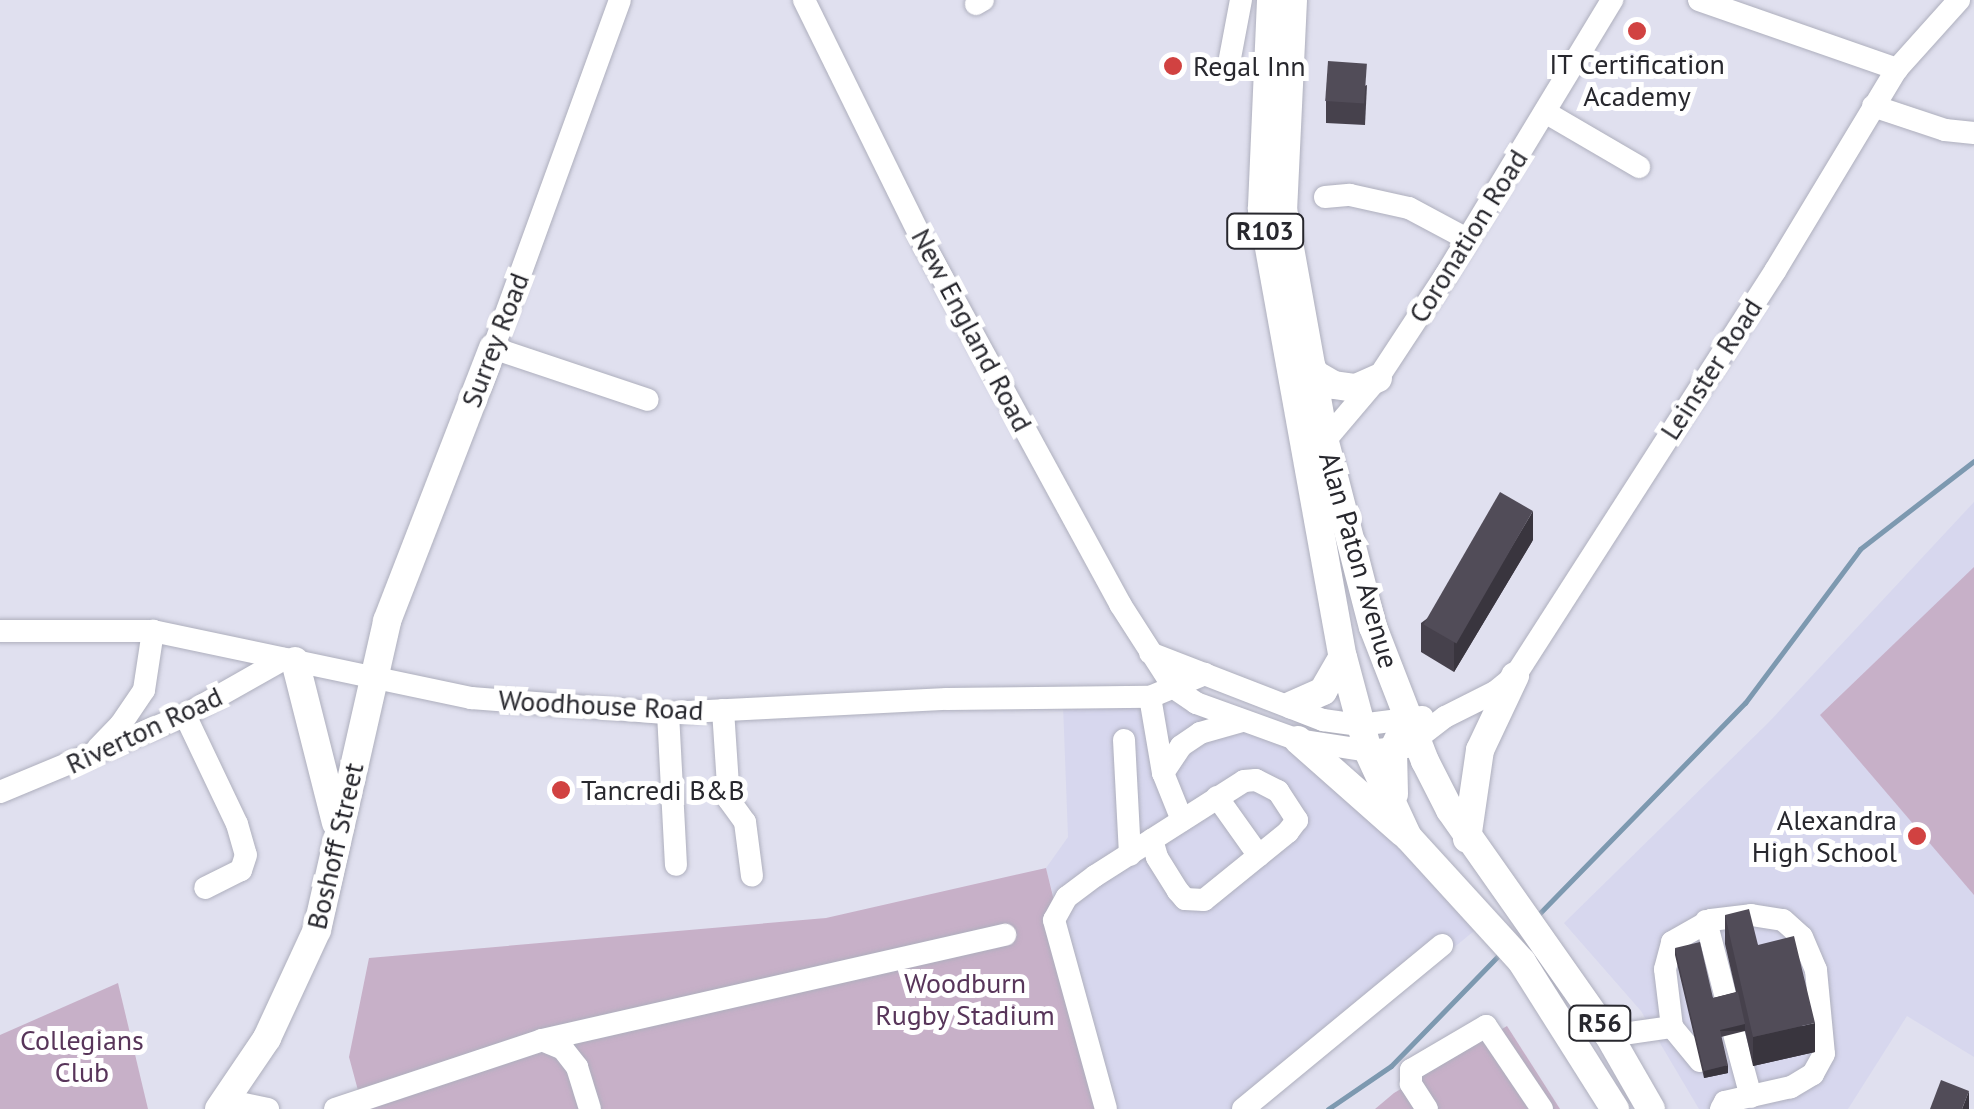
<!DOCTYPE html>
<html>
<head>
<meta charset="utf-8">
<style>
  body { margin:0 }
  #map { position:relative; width:1974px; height:1109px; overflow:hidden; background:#e0e0ef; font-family:"PT Sans",sans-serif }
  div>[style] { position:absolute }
  .built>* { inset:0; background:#d7d7ee }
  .green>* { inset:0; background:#c7b0c8 }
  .stream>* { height:5px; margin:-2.5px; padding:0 2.5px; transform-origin:2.5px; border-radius:2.5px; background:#7d99b0 }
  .roads { filter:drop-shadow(0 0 2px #aeafbd) drop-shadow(0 0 2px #aeafbd) }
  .minor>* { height:22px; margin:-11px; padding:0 11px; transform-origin:11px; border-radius:11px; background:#fff }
  .major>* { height:28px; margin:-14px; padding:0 14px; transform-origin:14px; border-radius:14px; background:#fff }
  .wall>* { inset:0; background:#46414c }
  .shaded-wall>* { inset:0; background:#39353e; transform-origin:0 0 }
  .building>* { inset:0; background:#514c58; transform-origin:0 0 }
  .dots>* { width:28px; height:28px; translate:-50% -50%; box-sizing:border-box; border:5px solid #fff; border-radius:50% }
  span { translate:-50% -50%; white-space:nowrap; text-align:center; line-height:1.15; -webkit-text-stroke:10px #fff; paint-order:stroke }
  .shield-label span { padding:2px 8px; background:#fff; border:2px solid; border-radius:8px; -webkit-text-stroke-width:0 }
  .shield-label { font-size:25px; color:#28282e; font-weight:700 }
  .poi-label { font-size:28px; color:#28282e }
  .left { translate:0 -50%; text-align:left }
  .right { translate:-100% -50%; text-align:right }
  .street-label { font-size:28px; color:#28282e }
  .park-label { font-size:28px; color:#58355a }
</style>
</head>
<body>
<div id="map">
  <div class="built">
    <div style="clip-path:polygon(1974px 502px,1974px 1057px,1907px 1016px,1848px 1109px,1699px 1109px,1641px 1011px,1564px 923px,1769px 722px)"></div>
    <div style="clip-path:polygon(1162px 698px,1336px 765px,1479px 927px,1256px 1109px,1108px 1109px,1046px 868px,1068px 837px,1063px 705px)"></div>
  </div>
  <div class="green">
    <div style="clip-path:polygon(1974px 567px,1974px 895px,1820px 715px)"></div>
    <div style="clip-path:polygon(1046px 868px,1105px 1109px,363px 1109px,349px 1057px,369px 958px,826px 918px)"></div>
    <div style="clip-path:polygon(118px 983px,148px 1109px,0 1109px,0 1035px)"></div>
    <div style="clip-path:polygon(1507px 1026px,1560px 1109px,1375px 1109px,1394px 1093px)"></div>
  </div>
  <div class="stream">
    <div style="left:1535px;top:918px;width:301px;rotate:-45.7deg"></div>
    <div style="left:1745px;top:703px;width:192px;rotate:-53.2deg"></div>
    <div style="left:1860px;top:549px;width:144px;rotate:-37.7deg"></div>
    <div style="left:1328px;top:1109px;width:76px;rotate:-34.3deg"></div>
    <div style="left:1391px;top:1066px;width:161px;rotate:-45.8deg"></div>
  </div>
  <div class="roads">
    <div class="minor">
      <div style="left:620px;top:0;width:370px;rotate:110deg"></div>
      <div style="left:493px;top:348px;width:163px;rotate:18.5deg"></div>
      <div style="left:804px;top:0;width:274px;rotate:63.8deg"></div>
      <div style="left:925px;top:246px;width:408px;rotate:61.4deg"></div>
      <div style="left:1120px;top:604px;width:100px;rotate:57.3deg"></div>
      <div style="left:1174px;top:688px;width:27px;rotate:34deg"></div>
      <div style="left:1196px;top:703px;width:109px;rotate:19.9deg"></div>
      <div style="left:1298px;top:740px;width:71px;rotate:8.9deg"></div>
      <div style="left:1368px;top:751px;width:38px;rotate:-6deg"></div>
      <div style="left:1406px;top:747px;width:49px;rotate:-37.6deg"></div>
      <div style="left:1445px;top:717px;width:56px;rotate:-26.6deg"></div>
      <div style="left:1495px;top:692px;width:26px;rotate:-39deg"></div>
      <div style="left:1515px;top:676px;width:481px;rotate:-57.3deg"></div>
      <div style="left:1775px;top:271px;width:236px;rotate:-58.9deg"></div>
      <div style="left:1897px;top:69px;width:93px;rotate:-48.1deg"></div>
      <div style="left:1699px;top:0;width:210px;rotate:19.2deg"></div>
      <div style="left:976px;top:4px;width:8px;rotate:-30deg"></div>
      <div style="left:1230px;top:58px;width:59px;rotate:-79.3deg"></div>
      <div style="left:1873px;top:106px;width:76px;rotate:18.4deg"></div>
      <div style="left:1945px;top:130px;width:29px;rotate:6deg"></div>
      <div style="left:1545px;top:112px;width:109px;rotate:30.3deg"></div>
      <div style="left:1325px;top:197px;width:25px;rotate:-5deg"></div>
      <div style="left:1350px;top:195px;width:60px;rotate:12.4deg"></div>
      <div style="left:1409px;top:208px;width:66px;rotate:28.1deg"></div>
      <div style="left:1317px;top:450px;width:94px;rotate:-49.7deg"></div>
      <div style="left:1378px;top:378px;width:122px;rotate:-56.7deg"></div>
      <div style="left:1445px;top:276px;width:323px;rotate:-58.8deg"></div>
      <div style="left:0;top:631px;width:153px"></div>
      <div style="left:153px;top:631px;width:325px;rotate:11.9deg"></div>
      <div style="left:471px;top:698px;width:198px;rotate:4.4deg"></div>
      <div style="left:668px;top:713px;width:279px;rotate:-2.9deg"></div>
      <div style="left:947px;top:699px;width:203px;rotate:-0.6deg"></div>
      <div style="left:1150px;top:697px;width:60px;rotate:-22.7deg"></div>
      <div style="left:1150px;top:653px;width:186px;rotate:21.2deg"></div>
      <div style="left:1323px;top:720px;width:37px;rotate:8deg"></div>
      <div style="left:1360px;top:725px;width:63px;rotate:-7.4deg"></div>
      <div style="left:1150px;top:697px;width:77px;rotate:80.3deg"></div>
      <div style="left:1163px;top:773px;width:51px;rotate:68deg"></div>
      <div style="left:723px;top:710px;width:90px;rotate:86.2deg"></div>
      <div style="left:729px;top:800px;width:27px;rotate:54deg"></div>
      <div style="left:745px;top:822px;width:54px;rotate:82.6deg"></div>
      <div style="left:668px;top:713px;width:152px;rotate:87deg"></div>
      <div style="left:185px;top:715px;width:121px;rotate:64.5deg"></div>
      <div style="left:237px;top:824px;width:32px;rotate:74deg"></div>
      <div style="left:246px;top:855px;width:16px;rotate:108deg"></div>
      <div style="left:241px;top:870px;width:40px;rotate:153.4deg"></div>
      <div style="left:1124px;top:740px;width:115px;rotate:87deg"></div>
      <div style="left:98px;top:748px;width:33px;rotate:-46deg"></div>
      <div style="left:121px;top:724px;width:41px;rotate:-55.9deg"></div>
      <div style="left:144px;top:690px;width:60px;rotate:-81.3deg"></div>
      <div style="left:1163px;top:773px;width:32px;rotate:-56deg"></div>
      <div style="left:1181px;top:746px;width:23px;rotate:-34deg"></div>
      <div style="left:1200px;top:733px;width:44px;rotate:-15.9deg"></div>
      <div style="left:0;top:792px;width:200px;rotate:-22.6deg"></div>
      <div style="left:185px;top:715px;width:114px;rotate:-29.5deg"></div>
      <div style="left:1217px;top:797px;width:72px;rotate:54.6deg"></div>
      <div style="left:1706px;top:921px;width:84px;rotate:75.5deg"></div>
      <div style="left:1734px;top:1034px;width:65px;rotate:74.9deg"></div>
      <div style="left:1609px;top:1036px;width:64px;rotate:-8.1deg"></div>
      <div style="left:542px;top:1040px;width:23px;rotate:23deg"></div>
      <div style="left:563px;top:1049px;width:23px;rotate:52deg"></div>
      <div style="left:577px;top:1067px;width:44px;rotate:72.8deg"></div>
      <div style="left:1700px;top:1061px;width:44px;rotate:-129.5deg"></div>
      <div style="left:1672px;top:1027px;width:58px;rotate:-96.9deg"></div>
      <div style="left:1665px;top:969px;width:28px;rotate:-75deg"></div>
      <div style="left:1672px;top:942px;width:45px;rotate:-29.4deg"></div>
      <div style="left:1711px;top:920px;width:40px;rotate:-7.1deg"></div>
      <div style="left:1751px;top:915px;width:32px;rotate:9deg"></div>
      <div style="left:1783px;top:920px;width:25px;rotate:42deg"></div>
      <div style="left:1802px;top:937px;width:36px;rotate:67deg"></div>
      <div style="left:1816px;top:970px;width:84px;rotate:84.6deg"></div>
      <div style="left:1824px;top:1054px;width:23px;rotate:119deg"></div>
      <div style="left:1813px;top:1074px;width:26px;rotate:149deg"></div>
      <div style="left:1791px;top:1087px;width:68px;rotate:167.2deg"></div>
      <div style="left:1725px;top:1102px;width:8px;rotate:120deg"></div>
      <div style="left:225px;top:1100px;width:44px;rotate:11.8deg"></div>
      <div style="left:335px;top:1109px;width:218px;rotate:-18.4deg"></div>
      <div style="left:542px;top:1040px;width:475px;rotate:-12.8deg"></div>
      <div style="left:1106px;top:1109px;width:196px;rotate:-105.4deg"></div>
      <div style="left:1054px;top:920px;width:26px;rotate:-61deg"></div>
      <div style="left:1067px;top:897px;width:35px;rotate:-37deg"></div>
      <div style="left:1095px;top:876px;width:177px;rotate:-32.5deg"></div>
      <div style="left:1244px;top:781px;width:12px;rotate:-5deg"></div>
      <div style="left:1256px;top:780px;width:25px;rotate:27deg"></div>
      <div style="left:1278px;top:791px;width:35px;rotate:57deg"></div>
      <div style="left:1297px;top:820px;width:15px;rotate:127deg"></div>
      <div style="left:1288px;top:832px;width:108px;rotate:141deg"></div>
      <div style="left:1204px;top:900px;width:19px;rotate:-177deg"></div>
      <div style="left:1185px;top:899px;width:11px;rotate:-131deg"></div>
      <div style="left:1178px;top:891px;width:40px;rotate:-122deg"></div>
      <div style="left:1157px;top:857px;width:18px;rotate:-106deg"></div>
      <div style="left:1243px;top:1109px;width:258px;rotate:-39.5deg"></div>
      <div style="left:1427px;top:1109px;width:30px;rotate:-123deg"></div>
      <div style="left:1411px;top:1084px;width:14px;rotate:-90deg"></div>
      <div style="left:1411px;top:1070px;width:87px;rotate:-30.4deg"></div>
      <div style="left:1486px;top:1026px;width:100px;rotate:56deg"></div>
    </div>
    <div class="major">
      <div style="left:1271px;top:0;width:209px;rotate:92.5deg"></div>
      <div style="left:1262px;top:209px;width:455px;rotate:79.8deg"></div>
      <div style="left:1343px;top:657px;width:97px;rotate:75.1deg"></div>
      <div style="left:1368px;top:751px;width:95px;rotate:65.1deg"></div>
      <div style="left:1408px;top:837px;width:169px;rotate:47.6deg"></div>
      <div style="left:1522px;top:962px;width:174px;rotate:57.7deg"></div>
      <div style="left:1293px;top:0;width:209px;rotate:92.7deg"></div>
      <div style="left:1283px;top:209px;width:237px;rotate:79.8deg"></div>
      <div style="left:1325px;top:442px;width:191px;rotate:75.5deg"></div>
      <div style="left:1373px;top:627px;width:144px;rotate:68.8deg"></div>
      <div style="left:1425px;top:761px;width:55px;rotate:63deg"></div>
      <div style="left:1450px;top:810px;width:276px;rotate:54.9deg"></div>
      <div style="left:1609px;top:1036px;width:84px;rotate:60.1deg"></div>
      <div style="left:1309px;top:362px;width:13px;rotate:63deg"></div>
      <div style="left:1315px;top:374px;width:22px;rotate:30deg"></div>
      <div style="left:1334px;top:385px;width:22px;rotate:8deg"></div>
      <div style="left:1356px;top:388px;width:24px;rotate:-24deg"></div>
      <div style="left:295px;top:661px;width:167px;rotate:75.8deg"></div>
      <div style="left:1292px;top:705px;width:34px;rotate:-24deg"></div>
      <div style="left:1323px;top:691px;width:39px;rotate:-60deg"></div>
      <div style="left:1298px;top:740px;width:140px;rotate:41.5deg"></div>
      <div style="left:1394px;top:794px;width:44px;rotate:-91.3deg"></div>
      <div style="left:1393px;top:750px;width:37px;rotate:-64deg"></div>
      <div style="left:1467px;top:839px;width:90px;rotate:-81.7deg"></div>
      <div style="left:1480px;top:750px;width:82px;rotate:-64.7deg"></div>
      <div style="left:219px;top:1109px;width:86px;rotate:-55.9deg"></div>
      <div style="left:267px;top:1038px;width:119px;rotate:-65.2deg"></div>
      <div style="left:317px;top:930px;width:317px;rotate:-77.2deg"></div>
      <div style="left:387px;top:621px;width:293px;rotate:-68.8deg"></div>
    </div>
  </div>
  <div class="wall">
    <div style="clip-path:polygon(1367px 85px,1365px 125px,1326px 123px,1326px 101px)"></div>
    <div style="clip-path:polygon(1533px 540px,1454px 672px,1421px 652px,1421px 623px)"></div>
    <div style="clip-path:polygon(1725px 915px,1758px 945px,1815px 1052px,1753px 1066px,1745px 1031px,1721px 1037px,1728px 1073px,1704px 1078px,1675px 955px,1675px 948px,1713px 998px,1736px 992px,1725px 944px)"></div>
  </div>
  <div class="shaded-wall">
    <div style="clip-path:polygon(1533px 511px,1533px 540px,1454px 672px,1454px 643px)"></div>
    <div style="clip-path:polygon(1815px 1023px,1815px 1052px,1753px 1066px,1753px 1037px)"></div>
    <div style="left:1745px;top:1024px;width:7px;height:26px;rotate:90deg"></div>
    <div style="clip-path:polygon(1728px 1065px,1728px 1073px,1704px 1078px,1704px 1071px)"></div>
    <div style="clip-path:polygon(1969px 1091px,1969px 1109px,1962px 1109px)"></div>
  </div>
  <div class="building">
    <div style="left:1328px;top:61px;width:39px;height:40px;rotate:4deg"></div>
    <div style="left:1500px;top:492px;width:38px;height:153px;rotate:30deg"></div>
    <div style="clip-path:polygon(1749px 909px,1758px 945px,1794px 936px,1815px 1023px,1753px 1037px,1725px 915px)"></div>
    <div style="clip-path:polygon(1700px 942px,1713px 998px,1738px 992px,1745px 1024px,1720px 1030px,1728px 1065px,1704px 1071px,1675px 948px)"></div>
    <div style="clip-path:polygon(1941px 1080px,1969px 1091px,1962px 1109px,1930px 1109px)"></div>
  </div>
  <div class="dots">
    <div style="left:1637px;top:31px;background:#d14241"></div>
    <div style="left:1173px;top:66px;background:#d14241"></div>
    <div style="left:561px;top:790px;background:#d14241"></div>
    <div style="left:1917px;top:836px;background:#d14241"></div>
  </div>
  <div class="shield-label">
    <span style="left:1265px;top:231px">R103</span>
    <span style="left:1600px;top:1023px">R56</span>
  </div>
  <div class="poi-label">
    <span style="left:1637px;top:80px">IT Certification<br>Academy</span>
    <span class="left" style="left:1193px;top:66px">Regal Inn</span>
    <span class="left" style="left:581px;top:790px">Tancredi B&amp;B</span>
    <span class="right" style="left:1897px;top:836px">Alexandra<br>High School</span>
  </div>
  <div class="street-label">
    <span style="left:1468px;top:236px;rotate:-58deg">Coronation Road</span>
    <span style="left:972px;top:330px;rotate:62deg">New England Road</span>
    <span style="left:495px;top:340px;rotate:-69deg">Surrey Road</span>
    <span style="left:1711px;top:369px;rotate:-57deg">Leinster Road</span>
    <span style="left:1359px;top:560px;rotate:74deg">Alan Paton Avenue</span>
    <span style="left:601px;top:705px;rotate:3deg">Woodhouse Road</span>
    <span style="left:144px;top:730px;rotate:-25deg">Riverton Road</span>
    <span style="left:335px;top:846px;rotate:-77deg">Boshoff Street</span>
  </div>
  <div class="park-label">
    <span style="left:965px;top:999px">Woodburn<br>Rugby Stadium</span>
    <span style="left:82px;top:1056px">Collegians<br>Club</span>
  </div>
</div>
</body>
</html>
